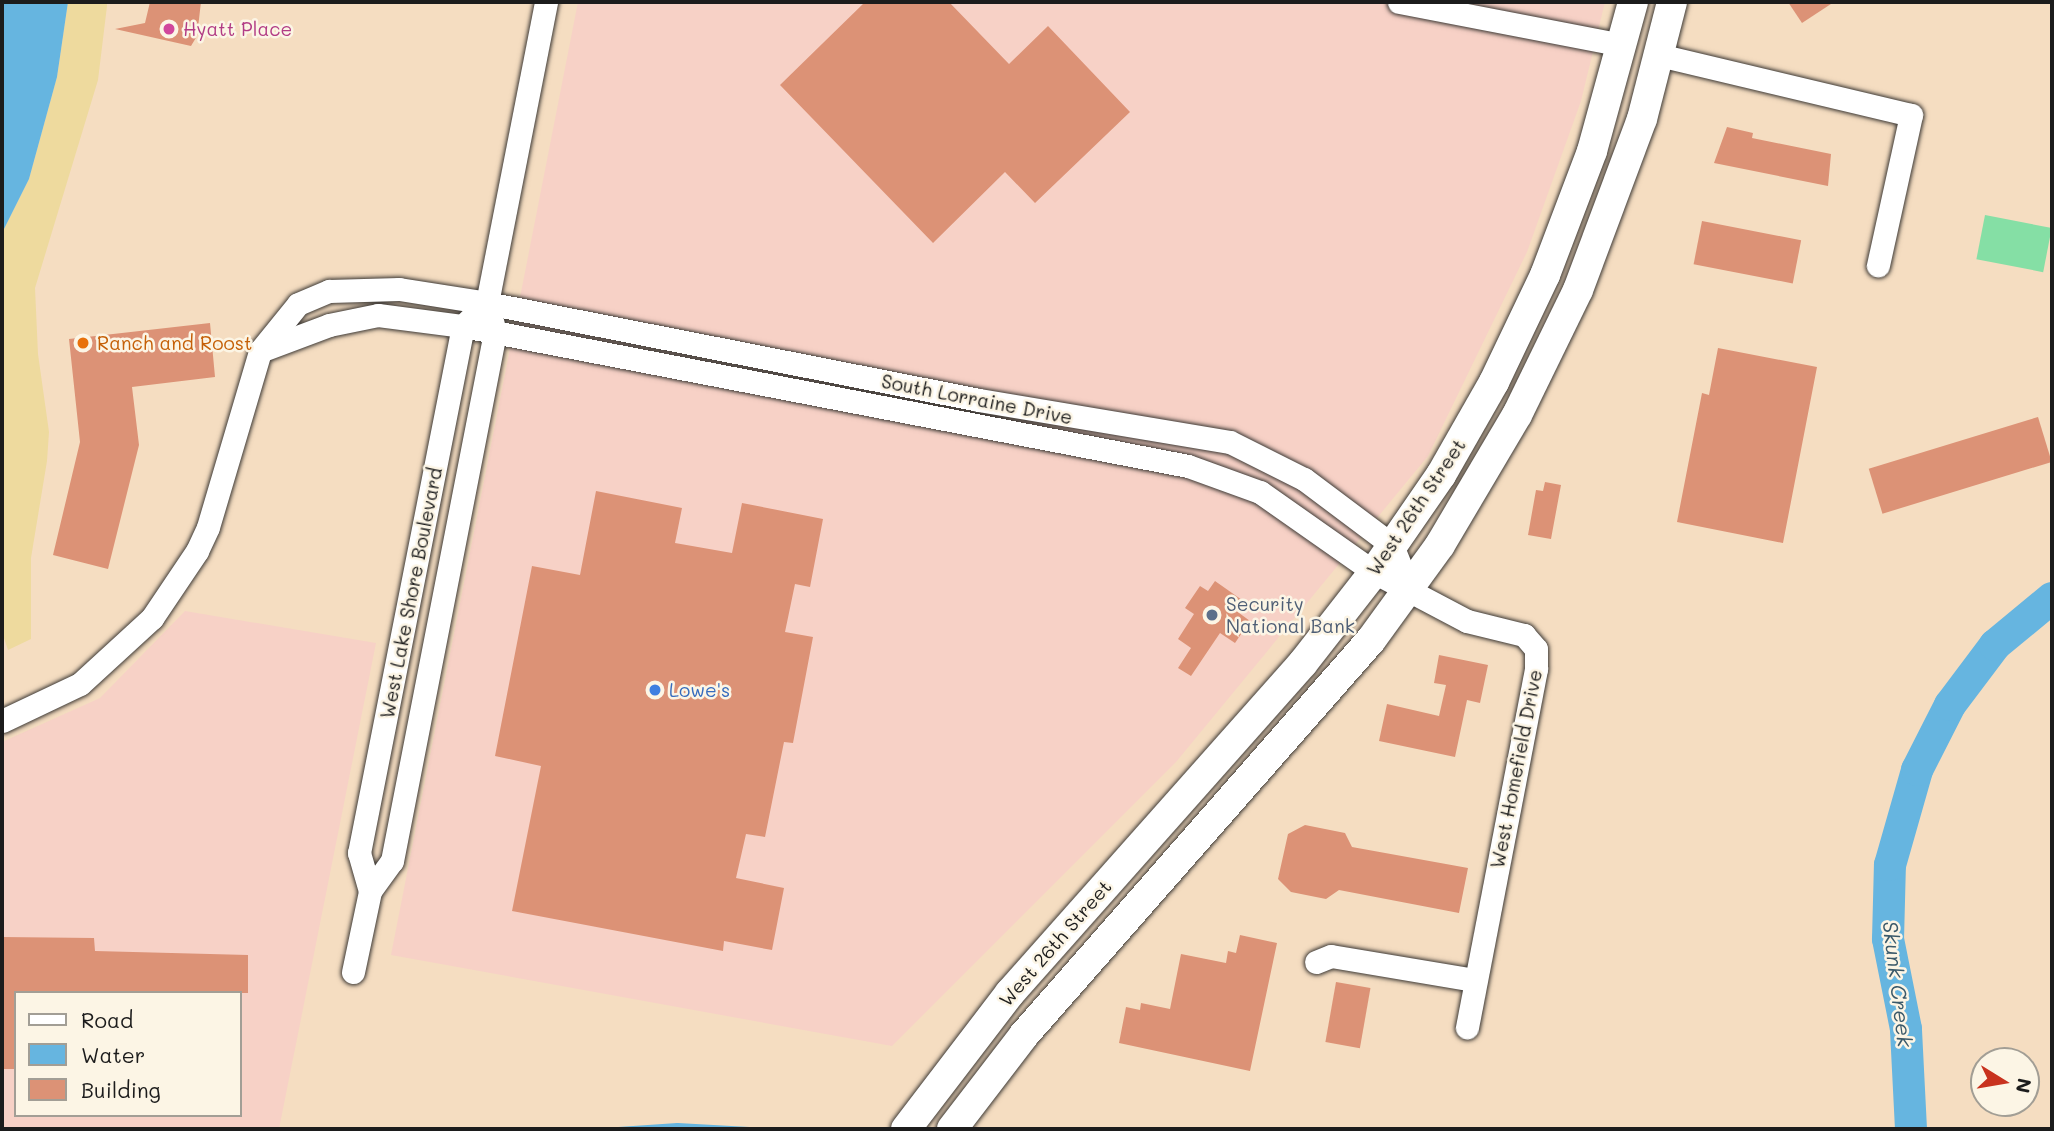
<!DOCTYPE html>
<html>
<head>
<meta charset="utf-8">
<style>
  body { margin:0 }
  #map { position:relative; width:2054px; height:1131px; overflow:hidden; background:#f5ddc1; font-family:Mali,sans-serif }
  div>[style] { position:absolute }
  .built>* { inset:0; background:#f7d1c6 }
  .green>* { inset:0; background:#85dfa5; transform-origin:0 0 }
  .sand>* { inset:0; background:#eeda9e }
  .water>* { inset:0; background:#66b5e0 }
  .stream>* { height:5px; margin:-2.5px; padding:0 2.5px; transform-origin:2.5px; border-radius:2.5px; background:#66b5e0 }
  .river>* { height:32px; margin:-16px; padding:0 16px; transform-origin:16px; border-radius:16px; background:#66b5e0 }
  .building>* { inset:0; background:#dc9276; transform-origin:0 0 }
  .roads { filter:drop-shadow(0 0 2px #3d3935) drop-shadow(0 0 2px #3d3935) }
  .minor>* { height:23px; margin:-11.5px; padding:0 11.5px; transform-origin:11.5px; border-radius:11.5px; background:#fff }
  .major>* { height:30px; margin:-15px; padding:0 15px; transform-origin:15px; border-radius:15px; background:#fff }
  .dots>* { width:19px; height:19px; translate:-50% -50%; box-sizing:border-box; border:4px solid #fcf5e5; border-radius:50% }
  span { translate:-50% -50%; white-space:nowrap; text-align:center; line-height:1.15; -webkit-text-stroke:5px #fcf5e5; paint-order:stroke }
  .hotel-label { font-size:19px; color:#b23c85 }
  .left { translate:0 -50%; text-align:left }
  .food-label { font-size:19px; color:#c56008 }
  .street-label { font-size:19px; color:#1c1c1c }
  .service-label { font-size:19px; color:#4e5e75 }
  .shop-label { font-size:19px; color:#366cbe }
  .water-label { font-size:21px; color:#3a596a; font-style:italic }
  .frame { position:absolute; inset:0; border:4px solid #1c1c1c; pointer-events:none }
  .legend { position:absolute; left:14px; top:991px; width:228px; height:126px; box-sizing:border-box; background:#fcf5e5; border:2px solid #a29e95; margin:0; padding:9px 12px; list-style:none; font-size:21px; color:#1c1c1c }
  .legend li { display:flex; align-items:center; gap:14px; height:35px }
  .legend b { width:35px; border:2px solid #a29e95 }
  .north { position:absolute; left:1970px; top:1047px; width:70px; height:70px; box-sizing:border-box; background:#fcf5e5; border:2px solid #a29e95; border-radius:50%; rotate:101deg; font-size:19px; font-weight:700; line-height:28px; text-align:center; color:#1c1c1c }
  .north::after { content:''; display:block; margin:auto; width:24px; height:32px; background:#c8321e; clip-path:polygon(50% 0,100% 100%,50% 72%,0 100%) }
</style>
</head>
<body>
<div id="map">
  <div class="built">
    <div style="clip-path:polygon(578px 2px,1605px 2px,1581px 101px,1527px 252px,1428px 456px,1176px 762px,892px 1046px,391px 955px)"></div>
    <div style="clip-path:polygon(evenodd,185px 611px,376px 643px,279px 1129px,2px 1129px,2px 742px,100px 698px,185px 611px,16px 993px,240px 993px,240px 1115px,16px 1115px,16px 993px)"></div>
  </div>
  <div class="green">
    <div style="left:1985px;top:215px;width:68px;height:45px;rotate:11deg"></div>
  </div>
  <div class="sand">
    <div style="clip-path:polygon(68px 2px,107px 2px,107px 6px,98px 80px,35px 288px,38px 354px,49px 432px,47px 461px,31px 558px,31px 639px,8px 650px,2px 632px,2px 233px,29px 179px,57px 77px)"></div>
  </div>
  <div class="water">
    <div style="clip-path:polygon(2px 2px,68px 2px,57px 77px,29px 179px,2px 233px)"></div>
  </div>
  <div class="stream">
    <div style="left:618px;top:1129px;width:59px;rotate:-3.9deg"></div>
    <div style="left:677px;top:1125px;width:72px;rotate:3.2deg"></div>
  </div>
  <div class="river">
    <div style="left:1911px;top:1129px;width:100px;rotate:-92.9deg"></div>
    <div style="left:1906px;top:1029px;width:92px;rotate:-101.3deg"></div>
    <div style="left:1888px;top:939px;width:74px;rotate:-88.5deg"></div>
    <div style="left:1890px;top:865px;width:99px;rotate:-74.1deg"></div>
    <div style="left:1917px;top:770px;width:73px;rotate:-63.1deg"></div>
    <div style="left:1950px;top:705px;width:75px;rotate:-53.1deg"></div>
    <div style="left:1995px;top:645px;width:74px;rotate:-39.5deg"></div>
  </div>
  <div class="building">
    <div style="clip-path:polygon(150px 2px,201px 2px,197px 36px,191px 46px,115px 29px,145px 23px)"></div>
    <div style="clip-path:polygon(865px 2px,949px 2px,1009px 64px,1048px 26px,1130px 112px,1035px 203px,1005px 172px,933px 243px,780px 85px)"></div>
    <div style="clip-path:polygon(1788px 2px,1834px 2px,1802px 23px)"></div>
    <div style="clip-path:polygon(1727px 127px,1753px 133px,1752px 138px,1831px 154px,1828px 186px,1714px 163px)"></div>
    <div style="left:1702px;top:221px;width:101px;height:44px;rotate:11deg"></div>
    <div style="clip-path:polygon(210px 323px,215px 377px,132px 387px,139px 445px,108px 569px,53px 555px,80px 442px,69px 339px)"></div>
    <div style="clip-path:polygon(1718px 348px,1817px 367px,1783px 543px,1677px 522px,1702px 393px,1709px 395px)"></div>
    <div style="left:2038px;top:417px;width:47px;height:177px;rotate:73deg"></div>
    <div style="clip-path:polygon(1545px 482px,1561px 485px,1551px 539px,1528px 535px,1536px 490px,1543px 491px)"></div>
    <div style="clip-path:polygon(596px 491px,682px 508px,675px 543px,732px 553px,742px 503px,823px 519px,810px 587px,795px 584px,785px 632px,813px 637px,793px 743px,784px 742px,765px 837px,746px 834px,736px 878px,784px 888px,772px 950px,724px 941px,723px 951px,512px 911px,541px 766px,495px 756px,532px 566px,580px 575px)"></div>
    <div style="clip-path:polygon(1215px 581px,1242px 600px,1235px 610px,1250px 621px,1235px 643px,1220px 633px,1191px 676px,1178px 668px,1191px 648px,1178px 639px,1194px 614px,1185px 608px,1200px 586px,1208px 591px)"></div>
    <div style="clip-path:polygon(1439px 655px,1488px 665px,1480px 703px,1467px 700px,1455px 757px,1379px 741px,1387px 704px,1439px 716px,1446px 685px,1434px 683px)"></div>
    <div style="clip-path:polygon(1305px 825px,1345px 833px,1352px 847px,1468px 868px,1459px 913px,1339px 890px,1326px 899px,1291px 892px,1278px 879px,1288px 834px)"></div>
    <div style="clip-path:polygon(1240px 935px,1277px 943px,1250px 1071px,1119px 1043px,1126px 1007px,1140px 1010px,1141px 1003px,1170px 1009px,1181px 954px,1226px 963px,1228px 951px,1236px 953px)"></div>
    <div style="clip-path:polygon(2px 937px,94px 938px,95px 951px,248px 955px,248px 993px,16px 993px,16px 1069px,2px 1069px)"></div>
    <div style="left:1336px;top:982px;width:35px;height:61px;rotate:10deg"></div>
  </div>
  <div class="roads">
    <div class="minor">
      <div style="left:1399px;top:2px;width:228px;rotate:10.9deg"></div>
      <div style="left:1659px;top:55px;width:259px;rotate:13.4deg"></div>
      <div style="left:1911px;top:115px;width:154px;rotate:102.4deg"></div>
      <div style="left:260px;top:351px;width:74px;rotate:-20.6deg"></div>
      <div style="left:329px;top:325px;width:50px;rotate:-11.5deg"></div>
      <div style="left:378px;top:315px;width:86px;rotate:7.4deg"></div>
      <div style="left:463px;top:326px;width:738px;rotate:10.93deg"></div>
      <div style="left:1188px;top:466px;width:77px;rotate:19.9deg"></div>
      <div style="left:1260px;top:492px;width:139px;rotate:35.1deg"></div>
      <div style="left:1374px;top:572px;width:105px;rotate:27.8deg"></div>
      <div style="left:1467px;top:621px;width:59px;rotate:13.8deg"></div>
      <div style="left:1524px;top:635px;width:18px;rotate:49deg"></div>
      <div style="left:1536px;top:649px;width:20px;rotate:90deg"></div>
      <div style="left:1536px;top:669px;width:365px;rotate:100.9deg"></div>
      <div style="left:2px;top:721px;width:86px;rotate:-25.4deg"></div>
      <div style="left:80px;top:684px;width:98px;rotate:-42.5deg"></div>
      <div style="left:152px;top:618px;width:81px;rotate:-56.1deg"></div>
      <div style="left:197px;top:551px;width:26px;rotate:-65deg"></div>
      <div style="left:208px;top:527px;width:184px;rotate:-73.5deg"></div>
      <div style="left:260px;top:351px;width:60px;rotate:-51deg"></div>
      <div style="left:298px;top:304px;width:34px;rotate:-23deg"></div>
      <div style="left:329px;top:291px;width:70px;rotate:-1.6deg"></div>
      <div style="left:399px;top:289px;width:89px;rotate:9deg"></div>
      <div style="left:487px;top:303px;width:501px;rotate:11.15deg"></div>
      <div style="left:979px;top:400px;width:254px;rotate:9.5deg"></div>
      <div style="left:1230px;top:442px;width:83px;rotate:26.6deg"></div>
      <div style="left:1304px;top:479px;width:110px;rotate:36.9deg"></div>
      <div style="left:1392px;top:545px;width:48px;rotate:68.2deg"></div>
      <div style="left:370px;top:891px;width:40px;rotate:-106deg"></div>
      <div style="left:359px;top:853px;width:537px;rotate:-78.84deg"></div>
      <div style="left:463px;top:326px;width:16px;rotate:-45deg"></div>
      <div style="left:1316px;top:962px;width:16px;rotate:-22deg"></div>
      <div style="left:1331px;top:956px;width:146px;rotate:9.5deg"></div>
      <div style="left:353px;top:972px;width:83px;rotate:-78.1deg"></div>
      <div style="left:370px;top:891px;width:37px;rotate:-54deg"></div>
      <div style="left:392px;top:861px;width:539px;rotate:-78.98deg"></div>
      <div style="left:495px;top:332px;width:30px;rotate:-105deg"></div>
      <div style="left:487px;top:303px;width:307px;rotate:-78.9deg"></div>
    </div>
    <div class="major">
      <div style="left:906px;top:1129px;width:171px;rotate:-52.6deg"></div>
      <div style="left:1010px;top:993px;width:441px;rotate:-48.4deg"></div>
      <div style="left:1303px;top:663px;width:115px;rotate:-52deg"></div>
      <div style="left:1374px;top:572px;width:118px;rotate:-55.4deg"></div>
      <div style="left:1441px;top:475px;width:107px;rotate:-60.3deg"></div>
      <div style="left:1494px;top:382px;width:119px;rotate:-64.5deg"></div>
      <div style="left:1545px;top:275px;width:133px;rotate:-69.2deg"></div>
      <div style="left:1592px;top:151px;width:155px;rotate:-74.6deg"></div>
      <div style="left:952px;top:1129px;width:118px;rotate:-52.5deg"></div>
      <div style="left:1024px;top:1035px;width:526px;rotate:-48.7deg"></div>
      <div style="left:1371px;top:640px;width:117px;rotate:-54deg"></div>
      <div style="left:1440px;top:545px;width:151px;rotate:-59.4deg"></div>
      <div style="left:1517px;top:415px;width:139px;rotate:-64deg"></div>
      <div style="left:1578px;top:290px;width:183px;rotate:-69.5deg"></div>
      <div style="left:1642px;top:119px;width:121px;rotate:-75.6deg"></div>
    </div>
  </div>
  <div class="dots">
    <div style="left:169px;top:29px;background:#d1479c"></div>
    <div style="left:83px;top:343px;background:#e8710a"></div>
    <div style="left:1212px;top:615px;background:#5c6f8a"></div>
    <div style="left:655px;top:690px;background:#3f7fe0"></div>
  </div>
  <div class="hotel-label">
    <span class="left" style="left:183px;top:29px">Hyatt Place</span>
  </div>
  <div class="food-label">
    <span class="left" style="left:97px;top:343px">Ranch and Roost</span>
  </div>
  <div class="street-label">
    <span style="left:977px;top:399px;rotate:11deg">South Lorraine Drive</span>
    <span style="left:1416px;top:507px;rotate:-56deg">West 26th Street</span>
    <span style="left:411px;top:593px;rotate:-79deg">West Lake Shore Boulevard</span>
    <span style="left:1516px;top:769px;rotate:-79deg">West Homefield Drive</span>
    <span style="left:1055px;top:943px;rotate:-49deg">West 26th Street</span>
  </div>
  <div class="service-label">
    <span class="left" style="left:1226px;top:615px">Security<br>National Bank</span>
  </div>
  <div class="shop-label">
    <span class="left" style="left:669px;top:690px">Lowe's</span>
  </div>
  <div class="water-label">
    <span style="left:1898px;top:984px;rotate:83deg">Skunk Creek</span>
  </div>
  <div class="frame"></div>
  <ul class="legend">
  <li><b style="height:9px;background:#fff"></b>Road</li>
  <li><b style="height:19px;background:#66b5e0"></b>Water</li>
  <li><b style="height:19px;background:#dc9276"></b>Building</li>
  </ul>
  <div class="north">N</div>
</div>
</body>
</html>
